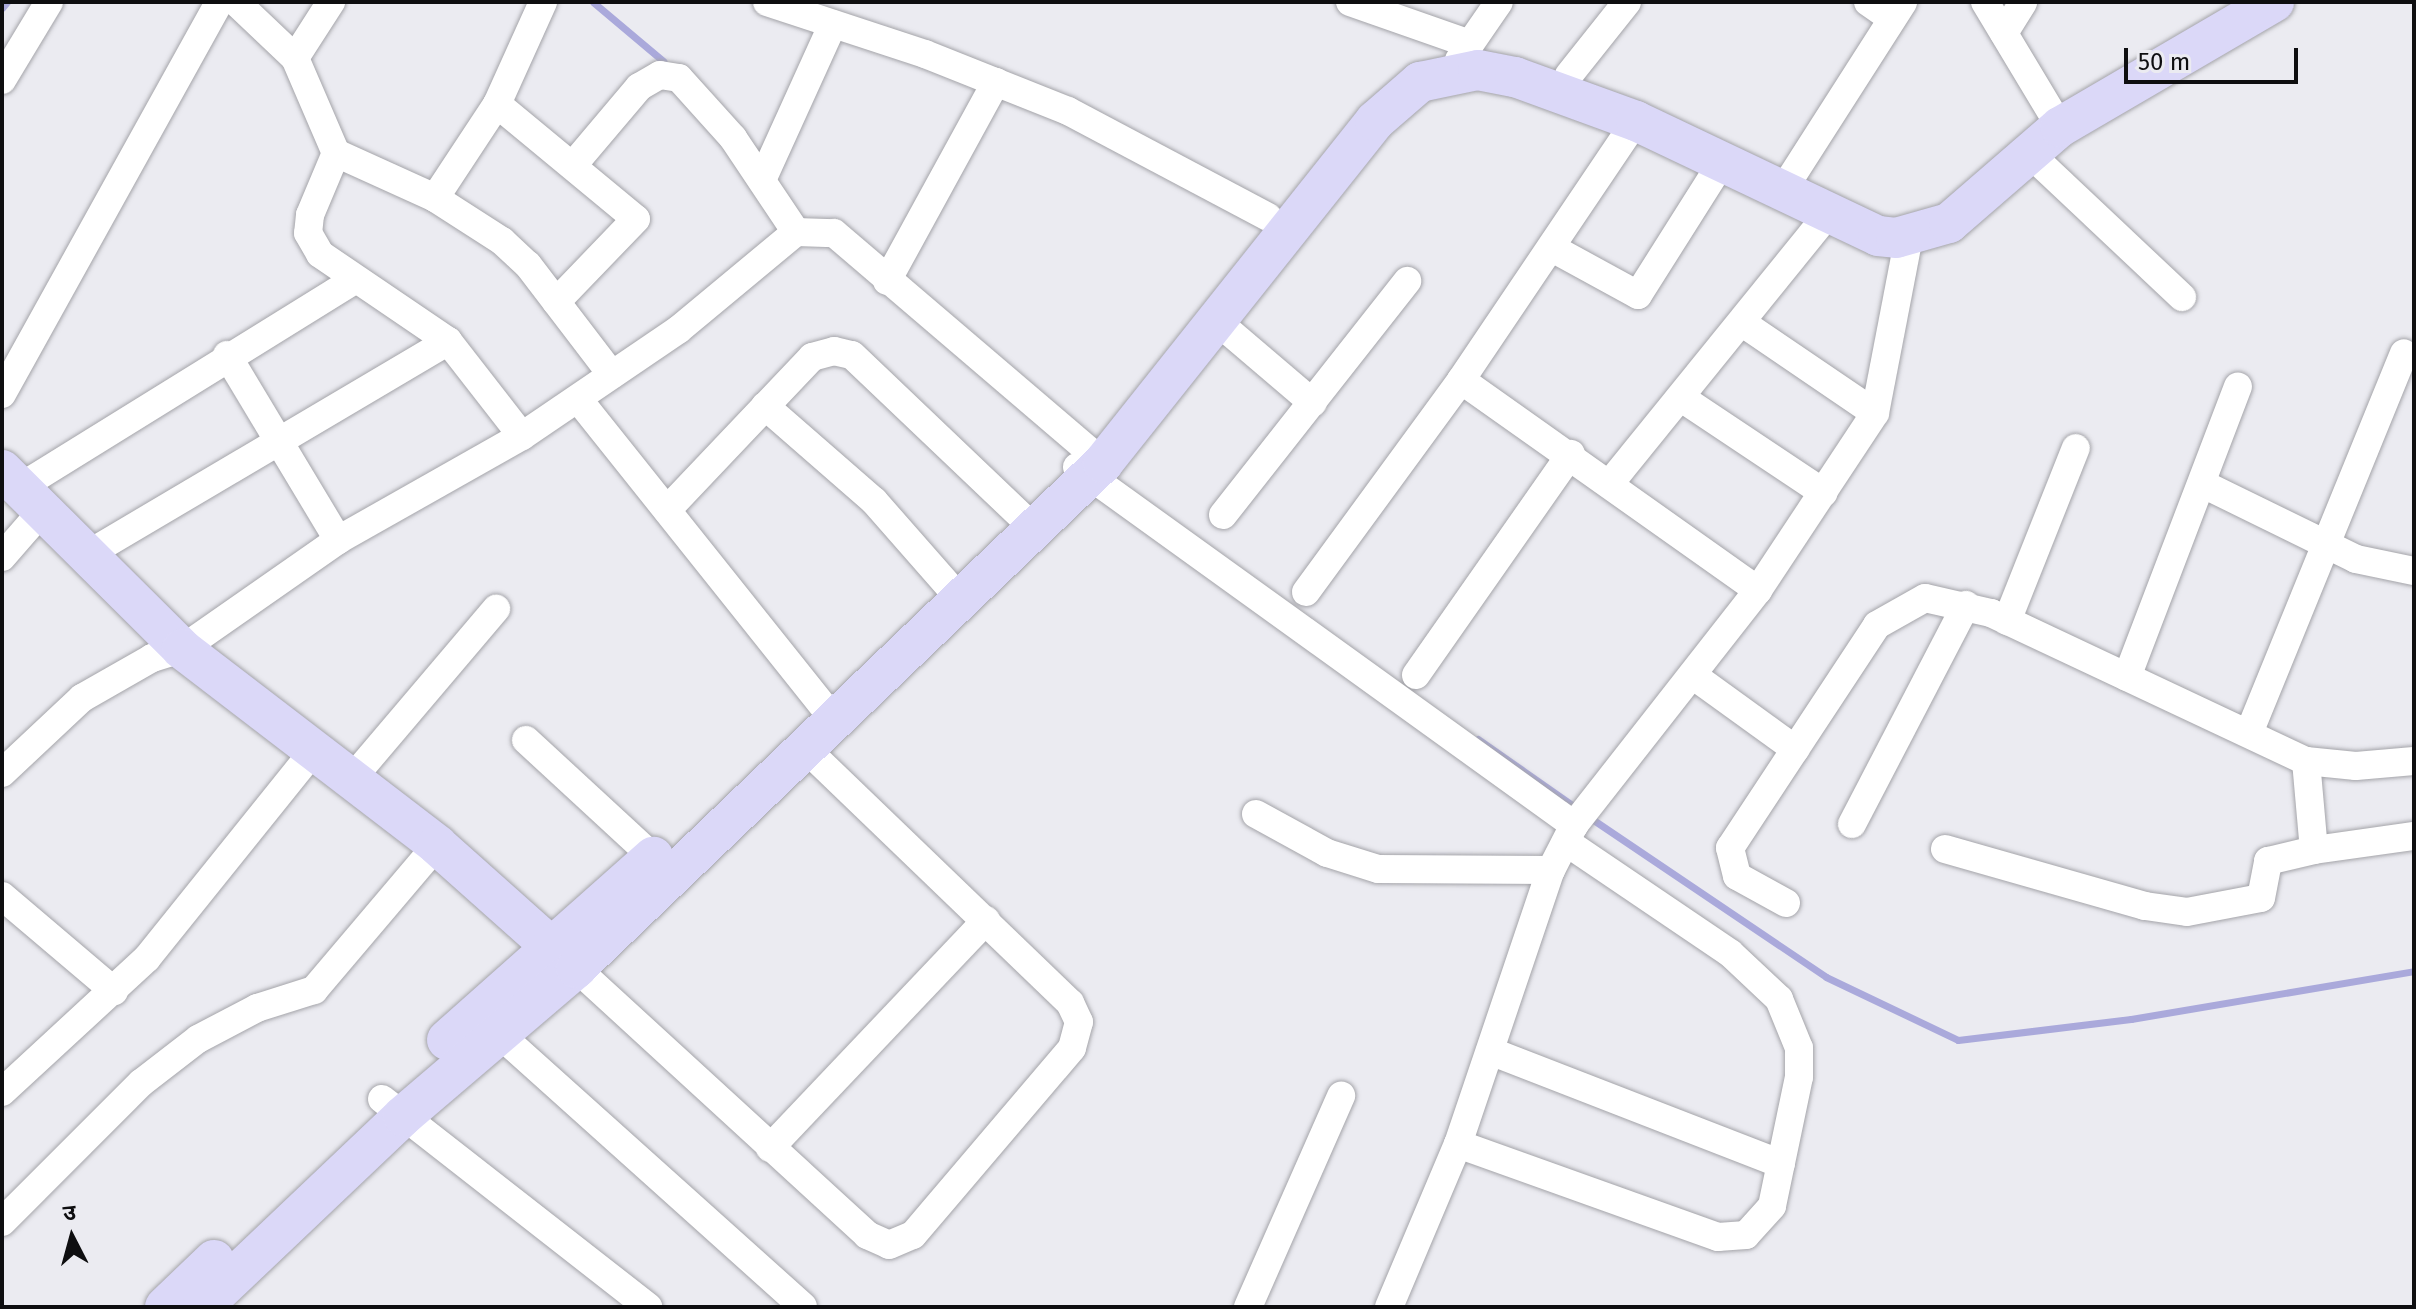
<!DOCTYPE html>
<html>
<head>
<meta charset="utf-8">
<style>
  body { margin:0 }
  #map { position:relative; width:2416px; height:1309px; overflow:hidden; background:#ebebf1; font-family:"Fira Sans","Noto Sans Devanagari",sans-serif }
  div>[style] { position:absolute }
  .stream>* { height:7px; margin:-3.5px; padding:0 3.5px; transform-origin:3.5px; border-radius:3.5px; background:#aaa9db }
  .roads { filter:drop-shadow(0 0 2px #a4a4a9) drop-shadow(0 0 2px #a4a4a9) }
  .street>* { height:28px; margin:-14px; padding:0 14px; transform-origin:14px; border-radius:14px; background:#fff }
  .secondary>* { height:40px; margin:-20px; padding:0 20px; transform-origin:20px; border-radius:20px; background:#dbd8f8 }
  span { translate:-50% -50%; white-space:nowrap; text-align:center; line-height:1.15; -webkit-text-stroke:6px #ebebf1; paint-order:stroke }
  .frame { position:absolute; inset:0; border:4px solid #0e0e10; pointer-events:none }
  .north { position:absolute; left:32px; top:1197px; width:80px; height:80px; -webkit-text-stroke:6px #ebebf1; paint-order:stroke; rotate:354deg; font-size:22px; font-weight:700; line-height:32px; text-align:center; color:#0e0e10 }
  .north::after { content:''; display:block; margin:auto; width:28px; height:36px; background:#0e0e10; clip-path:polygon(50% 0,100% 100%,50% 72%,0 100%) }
  .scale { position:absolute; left:2124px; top:48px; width:174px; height:36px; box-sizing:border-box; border:4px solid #0e0e10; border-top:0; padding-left:10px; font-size:24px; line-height:28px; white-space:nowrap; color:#0e0e10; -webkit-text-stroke:6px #ebebf1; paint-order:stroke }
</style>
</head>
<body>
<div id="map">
  <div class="stream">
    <div style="left:593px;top:2px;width:92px;rotate:40.1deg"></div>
    <div style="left:2px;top:8px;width:8px;rotate:-50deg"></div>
    <div style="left:1478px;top:739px;width:123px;rotate:35.1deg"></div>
    <div style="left:1589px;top:817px;width:286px;rotate:34deg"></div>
    <div style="left:1826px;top:977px;width:146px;rotate:25.5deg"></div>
    <div style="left:1958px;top:1040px;width:174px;rotate:-6.9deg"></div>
    <div style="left:2131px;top:1019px;width:287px;rotate:-9.6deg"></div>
  </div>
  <div class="roads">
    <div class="street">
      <div style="left:236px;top:2px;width:81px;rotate:43.5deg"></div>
      <div style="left:295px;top:58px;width:103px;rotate:66.7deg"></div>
      <div style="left:336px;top:153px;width:109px;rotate:24.4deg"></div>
      <div style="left:435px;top:198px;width:80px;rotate:32.7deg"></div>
      <div style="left:502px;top:241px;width:35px;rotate:43deg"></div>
      <div style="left:528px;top:265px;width:138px;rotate:52.6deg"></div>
      <div style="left:767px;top:2px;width:166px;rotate:18.2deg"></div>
      <div style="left:925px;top:54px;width:154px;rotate:21.7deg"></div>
      <div style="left:1068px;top:111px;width:226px;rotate:27.9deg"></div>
      <div style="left:1350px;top:2px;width:124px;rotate:19.3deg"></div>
      <div style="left:1868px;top:2px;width:29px;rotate:35deg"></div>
      <div style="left:1985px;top:2px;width:146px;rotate:59deg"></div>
      <div style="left:2004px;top:33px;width:36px;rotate:-58deg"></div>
      <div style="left:295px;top:58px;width:67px;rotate:-57.3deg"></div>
      <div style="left:1459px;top:60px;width:70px;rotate:-55.4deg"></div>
      <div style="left:1569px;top:75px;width:93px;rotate:-51.5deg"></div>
      <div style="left:2px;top:80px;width:91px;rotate:-58.9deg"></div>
      <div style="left:497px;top:104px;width:180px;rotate:39.6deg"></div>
      <div style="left:636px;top:219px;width:115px;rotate:133.9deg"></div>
      <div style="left:2027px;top:151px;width:213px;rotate:43.3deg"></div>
      <div style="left:336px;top:153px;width:67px;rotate:112.8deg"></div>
      <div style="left:310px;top:215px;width:18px;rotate:96deg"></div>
      <div style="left:308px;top:233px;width:24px;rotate:60deg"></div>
      <div style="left:320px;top:254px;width:155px;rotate:34.2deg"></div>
      <div style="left:448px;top:341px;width:120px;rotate:52.1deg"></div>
      <div style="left:574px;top:164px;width:101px;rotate:-49.8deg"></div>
      <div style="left:639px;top:87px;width:24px;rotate:-30deg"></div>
      <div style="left:660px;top:75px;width:19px;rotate:9deg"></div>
      <div style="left:679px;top:78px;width:81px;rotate:48deg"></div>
      <div style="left:733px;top:138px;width:113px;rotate:56.2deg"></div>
      <div style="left:763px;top:178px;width:169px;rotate:-65.6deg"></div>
      <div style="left:1790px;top:179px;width:210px;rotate:-57.4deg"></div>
      <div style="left:435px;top:198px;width:113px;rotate:-56.6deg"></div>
      <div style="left:497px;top:104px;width:112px;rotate:-65.7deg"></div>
      <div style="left:1552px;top:248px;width:98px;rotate:28.7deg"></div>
      <div style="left:1638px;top:295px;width:157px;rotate:-57.7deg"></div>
      <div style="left:887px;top:281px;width:227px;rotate:-61.3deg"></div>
      <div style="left:1219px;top:323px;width:123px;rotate:40.4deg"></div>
      <div style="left:1744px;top:324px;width:158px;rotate:34.2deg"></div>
      <div style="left:227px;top:355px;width:216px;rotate:59deg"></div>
      <div style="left:1461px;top:380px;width:313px;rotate:-56deg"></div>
      <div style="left:2px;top:394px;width:448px;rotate:-61deg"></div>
      <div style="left:578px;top:399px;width:409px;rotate:51.4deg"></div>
      <div style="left:1683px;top:399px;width:169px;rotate:33.7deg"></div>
      <div style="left:765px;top:406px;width:145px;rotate:41.1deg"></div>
      <div style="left:874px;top:501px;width:130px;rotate:48.7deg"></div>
      <div style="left:1077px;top:467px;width:613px;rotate:35.77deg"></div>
      <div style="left:1611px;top:482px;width:346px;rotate:-51deg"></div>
      <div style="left:2205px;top:485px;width:168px;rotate:26.1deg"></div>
      <div style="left:2356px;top:559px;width:59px;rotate:11.7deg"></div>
      <div style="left:19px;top:488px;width:395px;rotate:-31.8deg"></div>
      <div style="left:667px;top:510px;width:211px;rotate:-46.5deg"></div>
      <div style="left:812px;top:357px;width:23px;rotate:-15deg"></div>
      <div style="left:834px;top:351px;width:18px;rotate:13deg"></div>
      <div style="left:852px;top:355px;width:238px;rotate:43.6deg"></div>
      <div style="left:1223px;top:515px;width:298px;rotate:-51.8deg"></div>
      <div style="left:85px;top:556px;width:422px;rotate:-30.6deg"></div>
      <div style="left:2px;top:557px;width:61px;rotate:-49deg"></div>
      <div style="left:1306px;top:592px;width:263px;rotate:-53.8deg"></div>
      <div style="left:1461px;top:380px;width:364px;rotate:35.3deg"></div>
      <div style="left:2007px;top:621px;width:186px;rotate:-68.3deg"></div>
      <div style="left:1416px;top:675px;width:270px;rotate:-55deg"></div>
      <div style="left:1694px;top:676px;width:125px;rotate:35.9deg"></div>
      <div style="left:2127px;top:677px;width:311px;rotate:-69.1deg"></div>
      <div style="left:2249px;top:733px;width:410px;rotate:-67.8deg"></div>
      <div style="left:526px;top:740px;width:173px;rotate:42.7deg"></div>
      <div style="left:2306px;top:761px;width:89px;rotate:84.9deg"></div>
      <div style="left:2314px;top:850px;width:101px;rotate:-8deg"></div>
      <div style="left:2px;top:773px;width:110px;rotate:-43.2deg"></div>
      <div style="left:82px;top:698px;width:81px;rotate:-29.7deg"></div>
      <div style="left:152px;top:658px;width:31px;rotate:-17deg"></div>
      <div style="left:182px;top:649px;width:190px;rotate:-34.9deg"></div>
      <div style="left:338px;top:540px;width:211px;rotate:-29.5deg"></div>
      <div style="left:522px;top:436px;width:189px;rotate:-34.2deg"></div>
      <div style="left:678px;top:330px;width:153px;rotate:-39.7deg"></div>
      <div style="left:796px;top:232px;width:38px;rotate:2deg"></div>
      <div style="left:834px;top:233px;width:354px;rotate:40.5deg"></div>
      <div style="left:350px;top:781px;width:226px;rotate:-49.7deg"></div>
      <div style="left:1256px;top:814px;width:81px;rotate:28.8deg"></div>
      <div style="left:1327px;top:853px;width:53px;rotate:17.4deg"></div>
      <div style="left:1378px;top:869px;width:173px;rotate:0.3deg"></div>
      <div style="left:1852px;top:824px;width:247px;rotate:-62.5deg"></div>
      <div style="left:1945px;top:849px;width:208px;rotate:15.9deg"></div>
      <div style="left:2145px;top:906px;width:42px;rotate:8.1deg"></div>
      <div style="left:2187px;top:912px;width:75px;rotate:-10.7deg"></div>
      <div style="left:2261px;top:898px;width:38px;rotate:-79deg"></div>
      <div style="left:2268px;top:861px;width:47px;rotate:-13.4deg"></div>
      <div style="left:2px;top:896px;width:147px;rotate:40.3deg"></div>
      <div style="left:1786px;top:903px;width:56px;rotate:-151.1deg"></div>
      <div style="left:1737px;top:876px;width:29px;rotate:-104deg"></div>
      <div style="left:1730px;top:848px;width:267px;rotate:-56.6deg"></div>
      <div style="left:1877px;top:625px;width:55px;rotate:-29.4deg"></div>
      <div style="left:1925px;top:598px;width:68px;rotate:12.8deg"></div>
      <div style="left:1991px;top:613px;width:348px;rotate:25.2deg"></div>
      <div style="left:2306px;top:761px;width:50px;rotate:5.7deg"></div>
      <div style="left:2356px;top:766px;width:58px;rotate:-4.9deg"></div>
      <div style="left:576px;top:968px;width:395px;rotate:42.5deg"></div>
      <div style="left:867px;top:1235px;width:24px;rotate:24deg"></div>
      <div style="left:889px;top:1245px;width:26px;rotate:-23deg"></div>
      <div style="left:913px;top:1235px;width:245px;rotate:-49.6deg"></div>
      <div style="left:1072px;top:1048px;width:27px;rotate:-75deg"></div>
      <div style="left:1079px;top:1022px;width:21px;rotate:-115deg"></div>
      <div style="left:1070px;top:1003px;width:369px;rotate:-136.1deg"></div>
      <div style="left:497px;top:1032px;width:411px;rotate:41.9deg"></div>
      <div style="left:1490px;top:1051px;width:312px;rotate:21.2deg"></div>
      <div style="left:2px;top:1092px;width:197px;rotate:-42.7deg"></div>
      <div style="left:147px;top:958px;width:267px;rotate:-51.2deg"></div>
      <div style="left:382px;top:1099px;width:338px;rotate:38deg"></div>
      <div style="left:1458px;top:1144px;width:276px;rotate:19.7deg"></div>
      <div style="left:1718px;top:1237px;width:28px;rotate:-4deg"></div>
      <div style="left:1746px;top:1235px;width:39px;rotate:-48deg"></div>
      <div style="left:1772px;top:1206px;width:132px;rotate:-78.2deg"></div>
      <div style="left:1799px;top:1077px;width:29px;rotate:-90deg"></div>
      <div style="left:1799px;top:1048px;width:53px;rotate:-112.2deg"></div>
      <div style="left:1779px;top:999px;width:67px;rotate:-136.8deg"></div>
      <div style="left:1730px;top:953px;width:198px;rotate:-145.9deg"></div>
      <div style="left:770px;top:1148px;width:314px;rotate:-46.5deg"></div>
      <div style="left:2px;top:1222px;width:197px;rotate:-45deg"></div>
      <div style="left:141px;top:1083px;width:72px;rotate:-37.7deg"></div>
      <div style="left:198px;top:1039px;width:67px;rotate:-27.7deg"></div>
      <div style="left:257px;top:1008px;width:60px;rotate:-17.5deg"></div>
      <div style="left:314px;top:990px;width:190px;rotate:-49.7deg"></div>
      <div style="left:1248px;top:1307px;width:231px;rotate:-66.2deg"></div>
      <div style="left:1389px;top:1307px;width:177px;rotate:-67.1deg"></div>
      <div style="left:1458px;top:1144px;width:289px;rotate:-71.3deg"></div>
      <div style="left:1551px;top:870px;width:51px;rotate:-62.9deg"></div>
      <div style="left:1574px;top:825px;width:298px;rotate:-51.9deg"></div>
      <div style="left:1758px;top:590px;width:212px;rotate:-56.5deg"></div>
      <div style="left:1875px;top:413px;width:179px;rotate:-79.1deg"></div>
    </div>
    <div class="secondary">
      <div style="left:2px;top:470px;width:254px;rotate:44.8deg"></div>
      <div style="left:182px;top:649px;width:322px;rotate:37.5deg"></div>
      <div style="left:437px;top:845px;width:182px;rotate:41.7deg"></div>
      <div style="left:447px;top:1040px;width:276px;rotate:-41.6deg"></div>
      <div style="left:165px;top:1307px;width:68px;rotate:-43.8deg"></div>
      <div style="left:202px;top:1307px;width:277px;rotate:-43.5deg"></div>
      <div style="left:403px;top:1116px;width:228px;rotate:-40.5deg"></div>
      <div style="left:576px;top:968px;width:730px;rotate:-43.78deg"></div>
      <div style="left:1103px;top:463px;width:437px;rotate:-51.5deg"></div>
      <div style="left:1375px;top:121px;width:60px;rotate:-40.9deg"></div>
      <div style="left:1420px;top:82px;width:59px;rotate:-11.7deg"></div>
      <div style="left:1478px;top:70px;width:38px;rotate:11deg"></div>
      <div style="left:1515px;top:77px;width:129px;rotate:20deg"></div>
      <div style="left:1636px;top:121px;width:268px;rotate:25.4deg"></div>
      <div style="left:1878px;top:236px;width:18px;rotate:6deg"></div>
      <div style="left:1896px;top:238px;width:55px;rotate:-15.8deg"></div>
      <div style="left:1949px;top:223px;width:147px;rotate:-40.9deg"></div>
      <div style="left:2060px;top:127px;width:248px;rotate:-30.3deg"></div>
    </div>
  </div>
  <div class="frame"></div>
  <div class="north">उ</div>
  <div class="scale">50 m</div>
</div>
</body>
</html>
